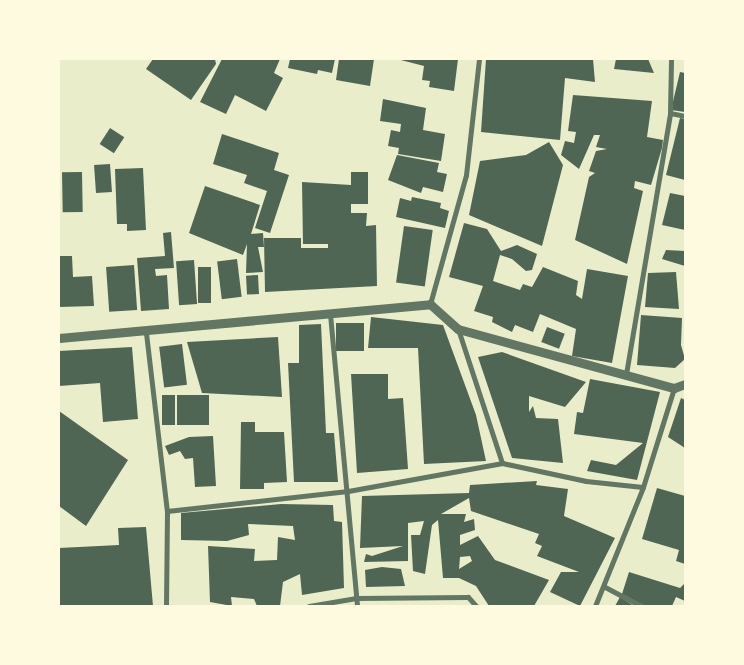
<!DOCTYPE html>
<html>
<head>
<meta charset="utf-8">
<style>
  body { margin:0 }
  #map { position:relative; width:744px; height:665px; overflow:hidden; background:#e9edc9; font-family:"Archivo Narrow",sans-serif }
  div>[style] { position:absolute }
  .building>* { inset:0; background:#4f6655; transform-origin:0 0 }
  .minor>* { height:5px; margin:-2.5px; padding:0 2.5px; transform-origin:2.5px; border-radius:2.5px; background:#617663 }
  .tertiary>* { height:9px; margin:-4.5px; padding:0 4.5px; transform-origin:4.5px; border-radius:4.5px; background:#617663 }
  span { translate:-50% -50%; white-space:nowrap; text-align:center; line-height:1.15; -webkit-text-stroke:4.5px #fefae0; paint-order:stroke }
  .frame { position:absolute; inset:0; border:60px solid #fefae0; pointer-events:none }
</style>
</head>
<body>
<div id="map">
  <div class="building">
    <div style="clip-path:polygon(153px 59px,215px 59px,216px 64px,191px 100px,146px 69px)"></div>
    <div style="clip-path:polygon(222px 59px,280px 59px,274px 73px,283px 78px,266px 111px,235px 95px,226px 114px,200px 102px)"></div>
    <div style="clip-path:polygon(290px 59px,335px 59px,332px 73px,318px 70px,317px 74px,288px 68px)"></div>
    <div style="clip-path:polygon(339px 59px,374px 59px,370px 86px,336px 80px)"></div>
    <div style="clip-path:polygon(397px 59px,458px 59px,454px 91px,429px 87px,430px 81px,422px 80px,424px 66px)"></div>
    <div style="clip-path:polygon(486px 59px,593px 59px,595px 82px,565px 78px,560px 140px,481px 132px)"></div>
    <div style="clip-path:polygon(616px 59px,648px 59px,654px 73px,614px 69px)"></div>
    <div style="clip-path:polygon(680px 72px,685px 73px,685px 112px,671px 110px)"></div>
    <div style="clip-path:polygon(573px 95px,652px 101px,647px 137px,663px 140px,662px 148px,651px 185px,635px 181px,634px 188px,643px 191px,627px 264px,575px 240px,589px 177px,595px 173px,589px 171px,596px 151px,607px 149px,596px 147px,600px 135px,594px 135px,579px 169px,561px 155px,565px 141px,574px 143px,576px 132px,568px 131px)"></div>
    <div style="clip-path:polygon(383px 99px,426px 108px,423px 130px,445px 134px,441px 161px,398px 154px,399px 148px,388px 146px,391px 130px,400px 132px,401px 124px,380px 121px)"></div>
    <div style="clip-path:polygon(680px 118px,685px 119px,685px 180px,666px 175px)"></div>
    <div style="left:110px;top:128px;width:17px;height:19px;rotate:33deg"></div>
    <div style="clip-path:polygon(222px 134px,279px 153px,274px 170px,289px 175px,270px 233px,255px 228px,267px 191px,244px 183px,247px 175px,213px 164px)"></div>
    <div style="clip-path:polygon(549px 142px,563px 165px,542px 246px,469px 215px,480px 161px,526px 155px)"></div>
    <div style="clip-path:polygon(397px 155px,439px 163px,437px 172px,447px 174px,443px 192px,423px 187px,421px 193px,388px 180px)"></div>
    <div style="left:110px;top:164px;width:28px;height:16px;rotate:86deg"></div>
    <div style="clip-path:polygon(143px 168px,146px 230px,127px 231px,127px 224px,117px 224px,115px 169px)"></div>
    <div style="left:82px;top:172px;width:40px;height:20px;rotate:89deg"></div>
    <div style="clip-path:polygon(351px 172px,368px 172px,368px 204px,351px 204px,351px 213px,367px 213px,366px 226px,376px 225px,377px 286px,265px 292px,264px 238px,301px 238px,301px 248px,328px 248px,328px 244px,303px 244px,302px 182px,351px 185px)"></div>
    <div style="clip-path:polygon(205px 186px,260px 205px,251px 234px,263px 233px,264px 247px,258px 247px,263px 272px,246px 273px,247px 244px,243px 255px,189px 233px)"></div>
    <div style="clip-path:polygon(670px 193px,685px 196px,685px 230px,662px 225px)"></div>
    <div style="clip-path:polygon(412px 197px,441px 203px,440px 208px,449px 211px,445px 228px,396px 217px,400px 198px,411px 201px)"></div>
    <div style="clip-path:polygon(464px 223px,487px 229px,501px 251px,517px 245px,537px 254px,532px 270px,526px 271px,512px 259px,500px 255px,493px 281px,520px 290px,523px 284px,532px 287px,543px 267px,578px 281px,576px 295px,582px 299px,587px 269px,628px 276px,612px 363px,572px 356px,576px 329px,540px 314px,533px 332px,515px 325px,512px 332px,492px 322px,493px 317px,474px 311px,483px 286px,449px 277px)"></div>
    <div style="left:404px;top:226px;width:29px;height:57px;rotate:8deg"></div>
    <div style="clip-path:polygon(171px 232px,174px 268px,155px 269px,156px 276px,167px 275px,169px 309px,141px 311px,137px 258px,165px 256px,163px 233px)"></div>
    <div style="clip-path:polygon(666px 250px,685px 251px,685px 266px,662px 259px)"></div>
    <div style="clip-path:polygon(59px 256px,72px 256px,73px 277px,92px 276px,94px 306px,59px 307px)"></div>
    <div style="left:237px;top:259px;width:38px;height:20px;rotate:83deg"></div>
    <div style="left:194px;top:260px;width:44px;height:18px;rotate:86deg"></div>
    <div style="left:134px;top:265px;width:45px;height:28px;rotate:86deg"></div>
    <div style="left:198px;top:267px;width:13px;height:36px"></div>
    <div style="clip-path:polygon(676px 272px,679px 309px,645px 307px,648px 273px)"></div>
    <div style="left:258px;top:275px;width:19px;height:12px;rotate:87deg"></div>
    <div style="clip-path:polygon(641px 315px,682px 318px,681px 345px,685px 359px,675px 368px,637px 365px)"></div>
    <div style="clip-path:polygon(371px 317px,443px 325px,476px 415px,486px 461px,424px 464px,418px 348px,368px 348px)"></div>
    <div style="left:336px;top:323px;width:28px;height:28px"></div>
    <div style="clip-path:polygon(321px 324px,326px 433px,334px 433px,338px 482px,294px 482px,288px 363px,299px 363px,299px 325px)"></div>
    <div style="left:547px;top:327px;width:19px;height:16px;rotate:21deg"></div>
    <div style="clip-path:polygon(278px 337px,282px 397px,202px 393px,187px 342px)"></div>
    <div style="left:182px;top:344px;width:41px;height:23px;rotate:83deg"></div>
    <div style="clip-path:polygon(132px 347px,138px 419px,103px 422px,100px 383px,59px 386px,59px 351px)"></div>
    <div style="clip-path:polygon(502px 352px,586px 382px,565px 407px,529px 396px,529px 412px,533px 406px,536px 418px,558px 419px,563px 463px,512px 458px,478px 357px)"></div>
    <div style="clip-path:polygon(351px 374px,388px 374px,388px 399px,403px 398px,408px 469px,357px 473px)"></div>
    <div style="clip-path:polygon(590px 379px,660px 392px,637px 480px,587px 471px,591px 460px,616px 465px,643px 443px,574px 434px,577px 412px,583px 413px)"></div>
    <div style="left:162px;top:395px;width:13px;height:30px"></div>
    <div style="left:177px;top:395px;width:32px;height:30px"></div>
    <div style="clip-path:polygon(681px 398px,685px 400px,685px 448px,668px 437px)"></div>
    <div style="clip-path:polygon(59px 411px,128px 460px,86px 526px,59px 506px)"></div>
    <div style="clip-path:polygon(241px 422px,255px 422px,255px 432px,284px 432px,287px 482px,264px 483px,264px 489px,240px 489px)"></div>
    <div style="clip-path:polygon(213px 436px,216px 486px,195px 487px,193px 458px,185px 459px,180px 451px,169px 455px,165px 446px,189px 437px)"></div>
    <div style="clip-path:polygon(evenodd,537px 481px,536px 485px,568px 489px,564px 516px,615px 538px,580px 606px,550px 592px,561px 572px,579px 572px,537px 556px,542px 546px,535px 543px,539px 534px,471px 511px,469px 498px,441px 514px,466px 514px,464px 522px,474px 519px,475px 530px,460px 535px,460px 545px,478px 536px,495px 560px,549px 580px,534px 606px,489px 606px,476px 586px,459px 578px,443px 578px,438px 520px,432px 525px,425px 574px,413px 571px,411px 535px,420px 535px,424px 521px,408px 523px,408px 561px,364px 562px,366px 554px,372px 556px,403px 546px,360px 548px,362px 496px,469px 493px,470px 485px,537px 481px,470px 556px,472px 561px,459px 569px,460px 557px,470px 556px)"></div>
    <div style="clip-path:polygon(657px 488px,685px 496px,685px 564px,676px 561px,679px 550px,642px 539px)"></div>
    <div style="clip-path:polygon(281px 504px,333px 505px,334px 521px,342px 522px,344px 588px,302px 595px,300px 574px,283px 582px,280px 606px,257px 606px,254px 599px,231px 597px,232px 606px,210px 602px,208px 546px,255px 549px,254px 561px,277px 560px,278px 537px,295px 540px,293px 526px,248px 524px,249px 535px,227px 541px,181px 540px,181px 513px)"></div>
    <div style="clip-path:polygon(146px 527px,153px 606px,59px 606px,59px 548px,119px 545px,118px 528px)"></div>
    <div style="clip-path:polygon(382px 567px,401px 569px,405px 586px,366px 587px,365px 570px)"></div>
    <div style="clip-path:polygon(629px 572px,680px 588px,685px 583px,685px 601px,676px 597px,672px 606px,645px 606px,622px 594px)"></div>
    <div style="clip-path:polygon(620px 597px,634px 606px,615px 606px)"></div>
  </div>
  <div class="minor">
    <div style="left:670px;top:113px;width:15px;rotate:11deg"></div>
    <div style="left:430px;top:304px;width:134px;rotate:-74.4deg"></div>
    <div style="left:466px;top:175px;width:117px;rotate:-83.6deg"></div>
    <div style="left:330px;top:314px;width:293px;rotate:84.7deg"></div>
    <div style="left:458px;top:329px;width:141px;rotate:71.8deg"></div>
    <div style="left:146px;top:333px;width:179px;rotate:83.3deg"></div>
    <div style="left:167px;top:511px;width:95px;rotate:90.6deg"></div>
    <div style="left:626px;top:374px;width:265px;rotate:-80.4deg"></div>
    <div style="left:670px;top:113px;width:54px;rotate:-88.9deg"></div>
    <div style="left:167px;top:511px;width:182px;rotate:-6.3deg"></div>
    <div style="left:348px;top:491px;width:157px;rotate:-10.3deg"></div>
    <div style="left:502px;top:463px;width:86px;rotate:12.1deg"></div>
    <div style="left:586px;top:481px;width:57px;rotate:6deg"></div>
    <div style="left:605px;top:587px;width:40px;rotate:28deg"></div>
    <div style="left:309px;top:606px;width:48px;rotate:-9.7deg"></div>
    <div style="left:356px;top:598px;width:112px;rotate:-0.5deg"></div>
    <div style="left:468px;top:597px;width:12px;rotate:48deg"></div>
    <div style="left:595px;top:606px;width:128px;rotate:-68deg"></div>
    <div style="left:643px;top:487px;width:104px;rotate:-72.6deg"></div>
  </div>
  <div class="tertiary">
    <div style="left:59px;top:338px;width:373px;rotate:-5.2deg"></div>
    <div style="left:430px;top:304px;width:38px;rotate:42deg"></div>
    <div style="left:458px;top:329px;width:224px;rotate:15.3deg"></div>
    <div style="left:674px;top:388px;width:12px;rotate:-20deg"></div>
  </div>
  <div class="frame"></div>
</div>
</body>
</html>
